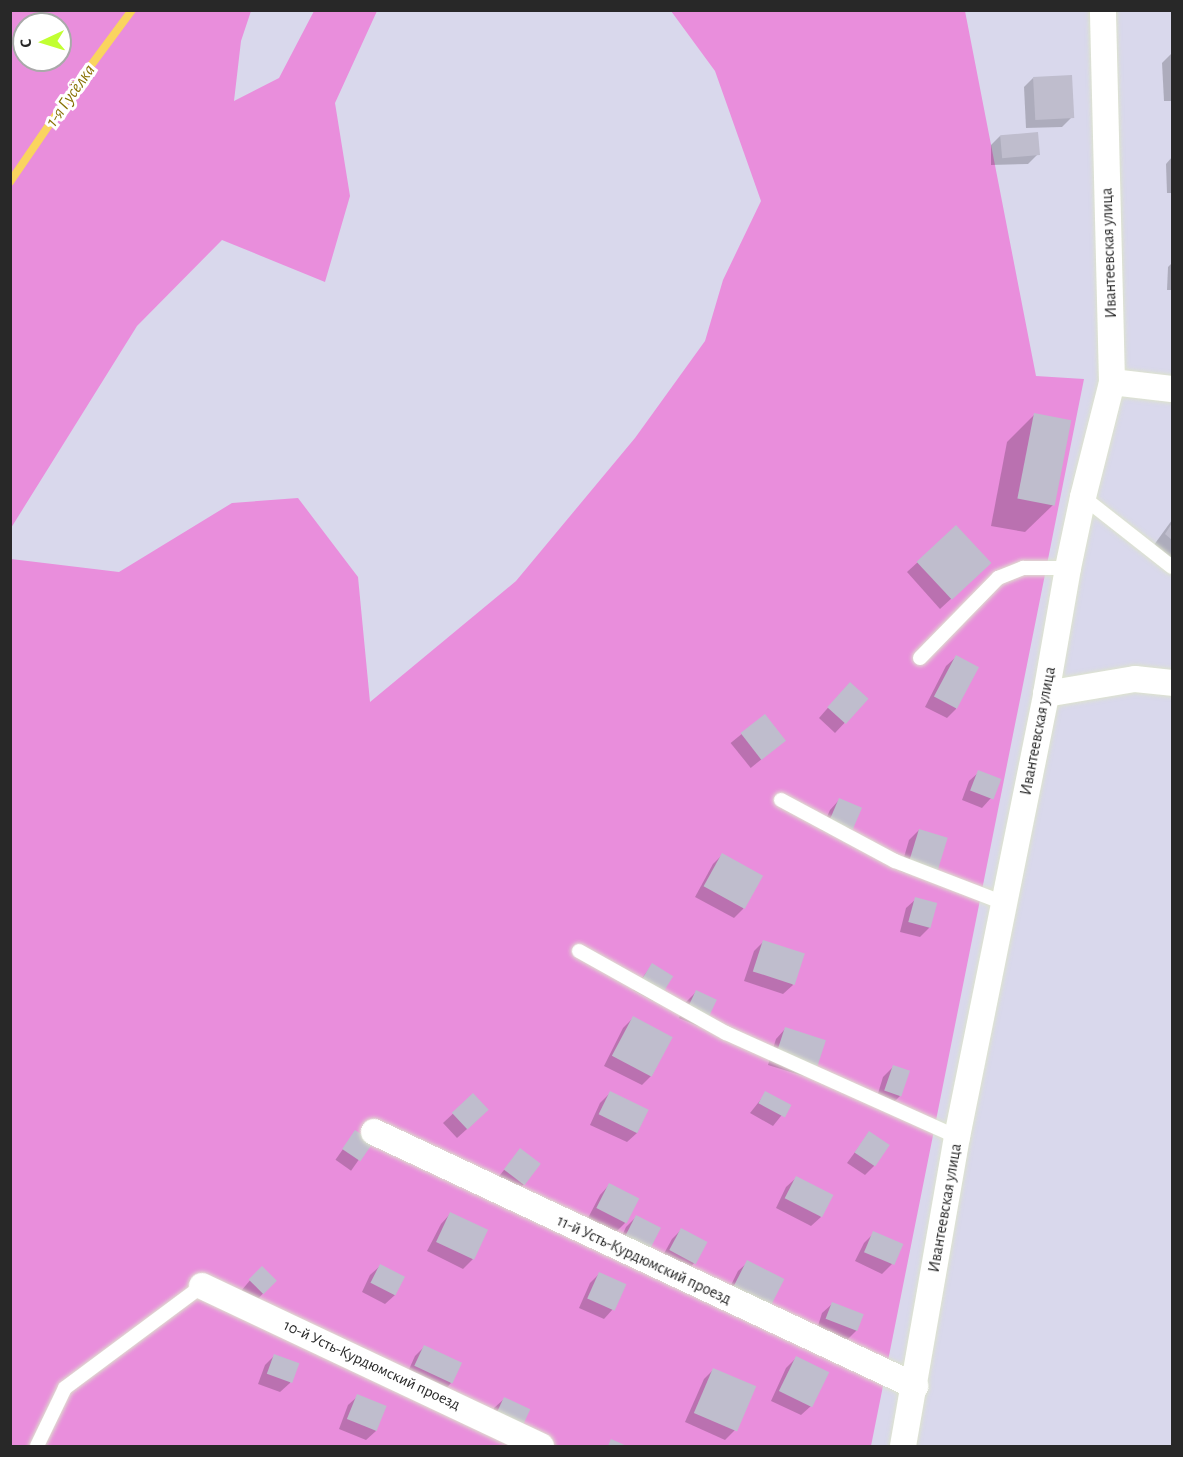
<!DOCTYPE html>
<html>
<head>
<meta charset="utf-8">
<style>
  body { margin:0 }
  #map { position:relative; width:1183px; height:1457px; overflow:hidden; background:#d9d8ec; font-family:"Alegreya Sans",sans-serif }
  div>[style] { position:absolute }
  .green>* { inset:0; background:#e98edc }
  .shadow>* { inset:0; background:#0003; transform-origin:0 0 }
  .stream>* { height:8px; margin:-4px; padding:0 4px; transform-origin:4px; border-radius:4px; background:#fad45f }
  .building>* { inset:0; background:#bfbdcd; transform-origin:0 0 }
  .roads { filter:drop-shadow(0 0 2px #dde3cd) drop-shadow(0 0 2px #dde3cd) }
  .lane>* { height:14px; margin:-7px; padding:0 7px; transform-origin:7px; border-radius:7px; background:#fff }
  .street>* { height:26px; margin:-13px; padding:0 13px; transform-origin:13px; border-radius:13px; background:#fff }
  span { translate:-50% -50%; white-space:nowrap; text-align:center; line-height:1.15; -webkit-text-stroke:6px #fff; paint-order:stroke }
  .street-label { font-size:16px; color:#282828 }
  .water-label { font-size:18px; color:#877003; font-style:italic }
  .frame { position:absolute; inset:0; border:12px solid #282828; pointer-events:none }
  .north { position:absolute; left:12px; top:12px; width:60px; height:60px; box-sizing:border-box; background:#fff; border:2px solid #a9a9a9; border-radius:50%; rotate:266deg; font-size:16px; font-weight:700; line-height:24px; text-align:center; color:#282828 }
  .north::after { content:''; display:block; margin:auto; width:21px; height:27px; background:#c1ff32; clip-path:polygon(50% 0,100% 100%,50% 72%,0 100%) }
</style>
</head>
<body>
<div id="map">
  <div class="green">
    <div style="clip-path:polygon(evenodd,11px 10px,251px 11px,241px 41px,234px 101px,279px 78px,314px 11px,377px 11px,335px 103px,350px 196px,325px 282px,222px 240px,137px 326px,11px 528px,11px 10px,24px 24px,60px 24px,60px 60px,24px 60px,24px 24px)"></div>
    <div style="clip-path:polygon(671px 11px,965px 11px,1036px 376px,1084px 379px,871px 1446px,11px 1446px,11px 559px,119px 572px,232px 503px,298px 498px,358px 577px,370px 702px,516px 581px,635px 438px,705px 341px,723px 280px,761px 201px,715px 71px)"></div>
  </div>
  <div class="shadow">
    <div style="clip-path:polygon(1172px 53px,1172px 101px,1164px 101px,1162px 63px)"></div>
    <div style="clip-path:polygon(1033px 78px,1072px 117px,1062px 127px,1026px 128px,1024px 87px)"></div>
    <div style="clip-path:polygon(1000px 136px,1038px 154px,1028px 164px,991px 165px,991px 145px)"></div>
    <div style="clip-path:polygon(1172px 157px,1172px 193px,1167px 193px,1166px 164px)"></div>
    <div style="clip-path:polygon(1172px 263px,1172px 290px,1167px 290px,1168px 267px)"></div>
    <div style="clip-path:polygon(1035px 414px,1053px 505px,1025px 532px,991px 526px,1007px 442px)"></div>
    <div style="clip-path:polygon(1172px 520px,1172px 565px,1151px 549px)"></div>
    <div style="clip-path:polygon(956px 527px,979px 573px,940px 609px,907px 572px)"></div>
    <div style="clip-path:polygon(956px 657px,956px 709px,947px 718px,925px 707px,946px 666px)"></div>
    <div style="clip-path:polygon(840px 694px,867px 699px,835px 733px,819px 718px)"></div>
    <div style="left:764px;top:716px;width:32px;height:43px;rotate:51deg"></div>
    <div style="clip-path:polygon(979px 772px,991px 798px,982px 808px,962px 800px,969px 781px)"></div>
    <div style="clip-path:polygon(839px 800px,852px 829px,842px 838px,821px 830px,830px 810px)"></div>
    <div style="clip-path:polygon(919px 830px,926px 879px,900px 871px,909px 840px)"></div>
    <div style="clip-path:polygon(722px 855px,761px 876px,743px 909px,734px 918px,695px 897px,713px 864px)"></div>
    <div style="clip-path:polygon(916px 899px,930px 927px,920px 937px,900px 932px,906px 908px)"></div>
    <div style="clip-path:polygon(764px 941px,793px 985px,783px 994px,744px 981px,754px 951px)"></div>
    <div style="clip-path:polygon(652px 965px,662px 992px,653px 1001px,633px 990px)"></div>
    <div style="clip-path:polygon(696px 992px,708px 1016px,698px 1026px,679px 1018px,686px 1002px)"></div>
    <div style="clip-path:polygon(633px 1018px,671px 1037px,652px 1075px,642px 1085px,604px 1066px,623px 1028px)"></div>
    <div style="clip-path:polygon(785px 1029px,817px 1068px,807px 1077px,768px 1065px,776px 1039px)"></div>
    <div style="clip-path:polygon(893px 1067px,908px 1072px,900px 1096px,891px 1105px,876px 1100px,883px 1077px)"></div>
    <div style="clip-path:polygon(610px 1093px,647px 1111px,637px 1133px,627px 1142px,590px 1125px,600px 1103px)"></div>
    <div style="clip-path:polygon(766px 1093px,789px 1106px,773px 1126px,750px 1113px)"></div>
    <div style="clip-path:polygon(473px 1095px,477px 1120px,457px 1138px,443px 1123px)"></div>
    <div style="left:355px;top:1132px;width:19px;height:34px;rotate:35deg"></div>
    <div style="clip-path:polygon(869px 1133px,875px 1165px,865px 1175px,847px 1163px)"></div>
    <div style="clip-path:polygon(520px 1150px,524px 1184px,514px 1194px,496px 1180px)"></div>
    <div style="clip-path:polygon(796px 1178px,821px 1217px,811px 1226px,776px 1208px,786px 1187px)"></div>
    <div style="clip-path:polygon(609px 1185px,625px 1223px,616px 1232px,588px 1218px,600px 1195px)"></div>
    <div style="clip-path:polygon(450px 1214px,473px 1259px,463px 1269px,427px 1251px,441px 1224px)"></div>
    <div style="clip-path:polygon(636px 1217px,659px 1228px,616px 1249px,626px 1227px)"></div>
    <div style="clip-path:polygon(681px 1230px,695px 1262px,686px 1272px,661px 1259px,672px 1239px)"></div>
    <div style="clip-path:polygon(874px 1233px,892px 1264px,882px 1274px,855px 1261px,864px 1243px)"></div>
    <div style="clip-path:polygon(748px 1262px,783px 1279px,723px 1301px,738px 1271px)"></div>
    <div style="clip-path:polygon(380px 1266px,403px 1278px,395px 1295px,385px 1304px,362px 1292px,370px 1275px)"></div>
    <div style="clip-path:polygon(599px 1274px,613px 1309px,604px 1319px,579px 1308px,590px 1283px)"></div>
    <div style="clip-path:polygon(252px 1278px,275px 1281px,254px 1303px,241px 1291px)"></div>
    <div style="clip-path:polygon(832px 1304px,857px 1330px,847px 1340px,817px 1329px,822px 1313px)"></div>
    <div style="clip-path:polygon(424px 1347px,451px 1383px,442px 1393px,406px 1376px,415px 1356px)"></div>
    <div style="clip-path:polygon(275px 1355px,297px 1364px,290px 1383px,280px 1392px,258px 1384px,265px 1365px)"></div>
    <div style="clip-path:polygon(796px 1358px,827px 1373px,811px 1406px,801px 1415px,771px 1401px,786px 1368px)"></div>
    <div style="clip-path:polygon(713px 1370px,735px 1430px,725px 1440px,685px 1422px,704px 1379px)"></div>
    <div style="clip-path:polygon(358px 1396px,376px 1431px,366px 1440px,339px 1429px,348px 1405px)"></div>
    <div style="clip-path:polygon(504px 1399px,528px 1409px,487px 1425px,494px 1408px)"></div>
  </div>
  <div class="stream">
    <div style="left:10px;top:182px;width:115px;rotate:-55.6deg"></div>
    <div style="left:75px;top:87px;width:96px;rotate:-53.5deg"></div>
  </div>
  <div class="building">
    <div style="left:1072px;top:75px;width:43px;height:39px;rotate:87deg"></div>
    <div style="left:1038px;top:132px;width:23px;height:38px;rotate:85deg"></div>
    <div style="left:1034px;top:413px;width:38px;height:87px;rotate:11deg"></div>
    <div style="clip-path:polygon(1172px 523px,1172px 540px,1165px 534px)"></div>
    <div style="left:956px;top:525px;width:52px;height:54px;rotate:47deg"></div>
    <div style="left:956px;top:655px;width:26px;height:47px;rotate:28deg"></div>
    <div style="left:850px;top:682px;width:25px;height:34px;rotate:42deg"></div>
    <div style="left:765px;top:714px;width:34px;height:31px;rotate:52deg"></div>
    <div style="left:978px;top:770px;width:25px;height:22px;rotate:21deg"></div>
    <div style="left:839px;top:798px;width:25px;height:24px;rotate:23deg"></div>
    <div style="left:919px;top:829px;width:30px;height:34px;rotate:17deg"></div>
    <div style="left:722px;top:853px;width:47px;height:38px;rotate:29deg"></div>
    <div style="left:915px;top:897px;width:23px;height:26px;rotate:15deg"></div>
    <div style="left:763px;top:940px;width:44px;height:33px;rotate:18deg"></div>
    <div style="left:652px;top:963px;width:25px;height:20px;rotate:32deg"></div>
    <div style="left:696px;top:990px;width:23px;height:20px;rotate:25deg"></div>
    <div style="left:633px;top:1016px;width:45px;height:45px;rotate:28deg"></div>
    <div style="left:785px;top:1027px;width:43px;height:29px;rotate:18deg"></div>
    <div style="left:893px;top:1065px;width:18px;height:27px;rotate:19deg"></div>
    <div style="left:610px;top:1091px;width:43px;height:26px;rotate:26deg"></div>
    <div style="left:765px;top:1091px;width:30px;height:14px;rotate:28deg"></div>
    <div style="left:473px;top:1093px;width:23px;height:29px;rotate:47deg"></div>
    <div style="left:355px;top:1130px;width:22px;height:23px;rotate:34deg"></div>
    <div style="left:869px;top:1131px;width:25px;height:26px;rotate:34deg"></div>
    <div style="left:520px;top:1148px;width:26px;height:27px;rotate:37deg"></div>
    <div style="left:796px;top:1176px;width:42px;height:25px;rotate:27deg"></div>
    <div style="left:609px;top:1183px;width:34px;height:28px;rotate:27deg"></div>
    <div style="left:450px;top:1212px;width:42px;height:33px;rotate:25deg"></div>
    <div style="left:636px;top:1215px;width:28px;height:27px;rotate:27deg"></div>
    <div style="left:681px;top:1228px;width:30px;height:25px;rotate:28deg"></div>
    <div style="left:873px;top:1231px;width:33px;height:23px;rotate:23deg"></div>
    <div style="left:747px;top:1260px;width:42px;height:35px;rotate:27deg"></div>
    <div style="left:380px;top:1264px;width:28px;height:21px;rotate:27deg"></div>
    <div style="left:262px;top:1266px;width:21px;height:19px;rotate:45deg"></div>
    <div style="left:599px;top:1272px;width:30px;height:29px;rotate:24deg"></div>
    <div style="left:832px;top:1302px;width:34px;height:18px;rotate:21deg"></div>
    <div style="left:424px;top:1345px;width:42px;height:23px;rotate:25deg"></div>
    <div style="left:274px;top:1354px;width:27px;height:21px;rotate:20deg"></div>
    <div style="left:796px;top:1356px;width:37px;height:39px;rotate:26deg"></div>
    <div style="left:713px;top:1368px;width:47px;height:49px;rotate:23deg"></div>
    <div style="left:357px;top:1394px;width:32px;height:27px;rotate:22deg"></div>
    <div style="left:504px;top:1397px;width:29px;height:20px;rotate:25deg"></div>
    <div style="clip-path:polygon(611px 1439px,627px 1446px,608px 1446px)"></div>
  </div>
  <div class="roads">
    <div class="lane">
      <div style="left:1083px;top:497px;width:113px;rotate:38.2deg"></div>
      <div style="left:920px;top:658px;width:112px;rotate:-45.7deg"></div>
      <div style="left:998px;top:578px;width:27px;rotate:-22deg"></div>
      <div style="left:1023px;top:568px;width:45px"></div>
      <div style="left:781px;top:800px;width:129px;rotate:28.2deg"></div>
      <div style="left:895px;top:861px;width:117px;rotate:21.1deg"></div>
      <div style="left:579px;top:951px;width:168px;rotate:29.2deg"></div>
      <div style="left:726px;top:1033px;width:253px;rotate:24.2deg"></div>
      <div style="left:37px;top:1446px;width:64px;rotate:-64.2deg"></div>
      <div style="left:65px;top:1388px;width:171px;rotate:-36.7deg"></div>
    </div>
    <div class="street">
      <div style="left:1112px;top:382px;width:60px;rotate:6.7deg"></div>
      <div style="left:1046px;top:694px;width:90px;rotate:-9.6deg"></div>
      <div style="left:1135px;top:679px;width:37px;rotate:6deg"></div>
      <div style="left:374px;top:1132px;width:598px;rotate:25.15deg"></div>
      <div style="left:202px;top:1286px;width:375px;rotate:25.3deg"></div>
      <div style="left:903px;top:1446px;width:314px;rotate:-80.1deg"></div>
      <div style="left:957px;top:1137px;width:452px;rotate:-78.6deg"></div>
      <div style="left:1046px;top:694px;width:128px;rotate:-80.1deg"></div>
      <div style="left:1068px;top:568px;width:73px;rotate:-78.1deg"></div>
      <div style="left:1083px;top:497px;width:119px;rotate:-75.8deg"></div>
      <div style="left:1112px;top:382px;width:372px;rotate:-91.4deg"></div>
    </div>
  </div>
  <div class="street-label">
    <span style="left:1109px;top:253px;rotate:-92deg">Ивантеевская улица</span>
    <span style="left:1038px;top:731px;rotate:-79deg">Ивантеевская улица</span>
    <span style="left:945px;top:1208px;rotate:-80deg">Ивантеевская улица</span>
    <span style="left:644px;top:1260px;rotate:25deg">11-й Усть-Курдюмский проезд</span>
    <span style="left:372px;top:1365px;rotate:25deg">10-й Усть-Курдюмский проезд</span>
  </div>
  <div class="water-label">
    <span style="left:71px;top:96px;rotate:-55deg">1-я Гусёлка</span>
  </div>
  <div class="frame"></div>
  <div class="north">С</div>
</div>
</body>
</html>
